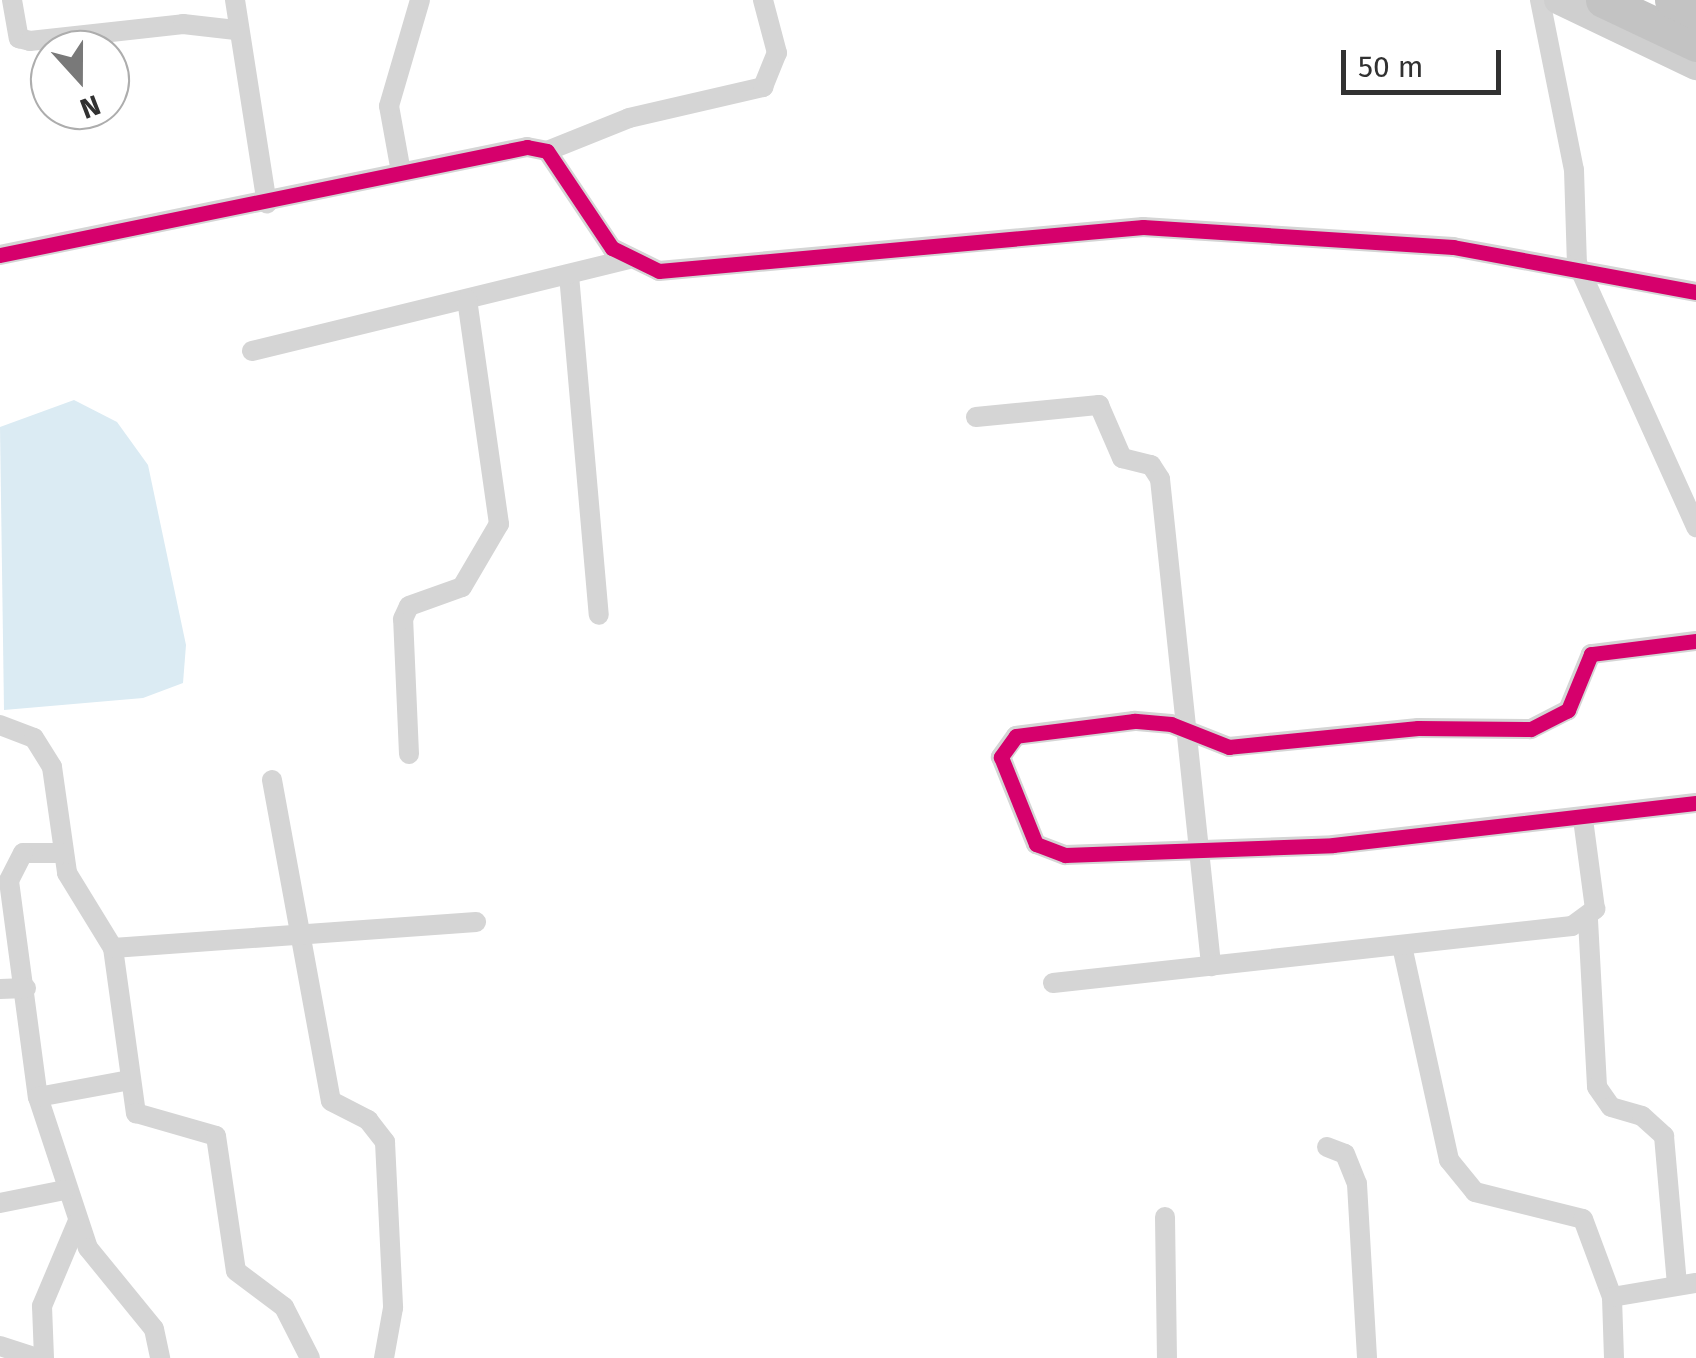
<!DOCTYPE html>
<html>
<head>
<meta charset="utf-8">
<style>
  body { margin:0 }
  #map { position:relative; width:1696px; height:1358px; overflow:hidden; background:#fff; font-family:"Fira Sans",sans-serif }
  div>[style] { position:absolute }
  .water>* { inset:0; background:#dbebf3 }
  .street>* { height:20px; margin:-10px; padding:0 10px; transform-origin:10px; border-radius:10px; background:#d5d5d5 }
  .secondary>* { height:28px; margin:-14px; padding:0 14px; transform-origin:14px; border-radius:14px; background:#cfcfcf }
  .highway>* { height:35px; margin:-17.5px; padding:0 17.5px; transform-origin:17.5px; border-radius:17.5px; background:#c3c3c3 }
  .cycleway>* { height:15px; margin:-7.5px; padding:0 7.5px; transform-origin:7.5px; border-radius:7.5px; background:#d6006c }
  span { translate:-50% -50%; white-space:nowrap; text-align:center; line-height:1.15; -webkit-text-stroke:10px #fff; paint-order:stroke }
  .north { position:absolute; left:30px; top:30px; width:100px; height:100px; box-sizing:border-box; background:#fff; border:2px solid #adadad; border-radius:50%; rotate:159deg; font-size:28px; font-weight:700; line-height:40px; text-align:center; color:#313131 }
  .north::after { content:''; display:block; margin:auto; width:35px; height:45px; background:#797979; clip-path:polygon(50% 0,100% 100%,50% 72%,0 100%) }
  .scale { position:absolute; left:1341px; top:50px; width:160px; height:45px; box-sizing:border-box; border:5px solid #313131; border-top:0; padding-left:12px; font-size:30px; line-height:35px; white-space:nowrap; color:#313131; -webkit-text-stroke:8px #fff; paint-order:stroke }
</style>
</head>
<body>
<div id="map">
  <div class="water">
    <div style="clip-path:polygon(74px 400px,117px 422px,148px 465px,186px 645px,183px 683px,143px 698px,4px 710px,0 427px)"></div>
  </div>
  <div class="street">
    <div style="left:12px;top:0;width:39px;rotate:80deg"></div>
    <div style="left:19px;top:38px;width:11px;rotate:15deg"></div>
    <div style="left:30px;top:41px;width:154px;rotate:-6.3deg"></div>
    <div style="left:183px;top:24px;width:53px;rotate:6.5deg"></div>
    <div style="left:235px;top:0;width:206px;rotate:81.1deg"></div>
    <div style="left:1540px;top:0;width:173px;rotate:78.7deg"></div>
    <div style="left:1574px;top:170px;width:93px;rotate:88.2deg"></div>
    <div style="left:1577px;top:263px;width:290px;rotate:65.7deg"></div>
    <div style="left:547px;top:151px;width:88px;rotate:-21.9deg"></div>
    <div style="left:629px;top:118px;width:138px;rotate:-13deg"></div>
    <div style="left:763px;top:87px;width:37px;rotate:-68deg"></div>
    <div style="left:777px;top:53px;width:55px;rotate:-104.8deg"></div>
    <div style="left:401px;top:172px;width:67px;rotate:-100.3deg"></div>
    <div style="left:389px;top:106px;width:110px;rotate:-73.7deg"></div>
    <div style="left:0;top:255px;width:538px;rotate:-11.58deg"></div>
    <div style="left:527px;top:147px;width:20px;rotate:11deg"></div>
    <div style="left:547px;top:151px;width:117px;rotate:56.2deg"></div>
    <div style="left:612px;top:248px;width:52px;rotate:26.1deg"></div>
    <div style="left:659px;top:271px;width:486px;rotate:-5.2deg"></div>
    <div style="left:1143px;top:227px;width:311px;rotate:3.7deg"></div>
    <div style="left:1453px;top:247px;width:247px;rotate:10.5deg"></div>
    <div style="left:569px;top:275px;width:341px;rotate:85deg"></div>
    <div style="left:252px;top:351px;width:387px;rotate:-13.7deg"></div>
    <div style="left:976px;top:417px;width:124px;rotate:-5.6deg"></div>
    <div style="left:1099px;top:405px;width:58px;rotate:66.5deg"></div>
    <div style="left:1122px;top:458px;width:30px;rotate:14deg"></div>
    <div style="left:1151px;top:465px;width:17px;rotate:57deg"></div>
    <div style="left:1160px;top:479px;width:490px;rotate:84deg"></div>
    <div style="left:1696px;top:641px;width:106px;rotate:172.9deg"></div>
    <div style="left:1591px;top:654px;width:61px;rotate:112.3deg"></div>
    <div style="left:1568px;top:710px;width:42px;rotate:152.8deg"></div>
    <div style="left:1531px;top:729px;width:113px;rotate:-179.5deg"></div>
    <div style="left:1418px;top:728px;width:190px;rotate:174.3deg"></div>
    <div style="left:1229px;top:747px;width:62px;rotate:-158.4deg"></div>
    <div style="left:1171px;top:724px;width:37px;rotate:-175deg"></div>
    <div style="left:1134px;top:721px;width:119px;rotate:172.8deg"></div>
    <div style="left:1016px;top:736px;width:26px;rotate:126deg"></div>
    <div style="left:1001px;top:757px;width:94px;rotate:68.1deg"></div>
    <div style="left:1036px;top:844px;width:31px;rotate:21deg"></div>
    <div style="left:1065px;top:855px;width:268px;rotate:-2.1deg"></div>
    <div style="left:1333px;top:845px;width:365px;rotate:-6.6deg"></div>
    <div style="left:0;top:725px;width:36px;rotate:21deg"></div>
    <div style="left:34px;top:738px;width:34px;rotate:58deg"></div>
    <div style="left:52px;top:767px;width:107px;rotate:81.9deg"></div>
    <div style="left:67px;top:873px;width:88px;rotate:58.5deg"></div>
    <div style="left:113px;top:948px;width:167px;rotate:82.1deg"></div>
    <div style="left:136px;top:1113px;width:83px;rotate:16deg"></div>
    <div style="left:216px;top:1136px;width:136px;rotate:81.6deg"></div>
    <div style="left:236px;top:1271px;width:60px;rotate:36.9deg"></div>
    <div style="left:284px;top:1307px;width:57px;rotate:63deg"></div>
    <div style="left:409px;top:754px;width:135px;rotate:-92.5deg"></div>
    <div style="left:403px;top:619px;width:14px;rotate:-65deg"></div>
    <div style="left:409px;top:606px;width:56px;rotate:-19.7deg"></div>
    <div style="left:462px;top:587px;width:73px;rotate:-59.6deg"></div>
    <div style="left:499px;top:524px;width:227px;rotate:-98.1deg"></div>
    <div style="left:272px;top:780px;width:326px;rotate:79.6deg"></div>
    <div style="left:331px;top:1101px;width:42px;rotate:27.2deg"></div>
    <div style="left:368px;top:1120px;width:28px;rotate:52deg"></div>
    <div style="left:385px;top:1142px;width:166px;rotate:87.2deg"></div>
    <div style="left:393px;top:1308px;width:51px;rotate:100.2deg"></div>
    <div style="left:61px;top:853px;width:38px;rotate:180deg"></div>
    <div style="left:23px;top:853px;width:31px;rotate:117deg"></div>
    <div style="left:9px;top:881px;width:218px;rotate:82.4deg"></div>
    <div style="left:38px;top:1097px;width:159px;rotate:71.7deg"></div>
    <div style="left:88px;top:1248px;width:104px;rotate:50.8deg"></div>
    <div style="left:154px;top:1329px;width:30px;rotate:78deg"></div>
    <div style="left:1588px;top:920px;width:167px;rotate:86.9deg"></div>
    <div style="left:1597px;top:1087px;width:24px;rotate:55deg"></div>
    <div style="left:1611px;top:1107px;width:32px;rotate:16deg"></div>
    <div style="left:1642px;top:1116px;width:30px;rotate:42deg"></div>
    <div style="left:1664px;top:1136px;width:149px;rotate:85deg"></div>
    <div style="left:1402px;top:946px;width:219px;rotate:77.6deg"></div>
    <div style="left:1449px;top:1160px;width:41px;rotate:50.9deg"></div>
    <div style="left:1475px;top:1192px;width:111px;rotate:14deg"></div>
    <div style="left:1583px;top:1219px;width:83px;rotate:69.6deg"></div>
    <div style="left:113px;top:948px;width:364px;rotate:-4.1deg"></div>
    <div style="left:1053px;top:983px;width:522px;rotate:-6.27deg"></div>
    <div style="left:1572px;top:926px;width:29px;rotate:-36deg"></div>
    <div style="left:1595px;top:909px;width:91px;rotate:-97.6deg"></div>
    <div style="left:0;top:989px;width:26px;rotate:-2deg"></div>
    <div style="left:38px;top:1097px;width:94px;rotate:-10.5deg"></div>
    <div style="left:1327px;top:1147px;width:19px;rotate:21deg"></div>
    <div style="left:1345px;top:1154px;width:32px;rotate:68deg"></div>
    <div style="left:1357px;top:1184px;width:174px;rotate:86.7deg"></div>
    <div style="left:0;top:1203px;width:66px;rotate:-11.3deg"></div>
    <div style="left:1165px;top:1217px;width:141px;rotate:89.2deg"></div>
    <div style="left:0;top:1346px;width:39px;rotate:18deg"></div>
    <div style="left:44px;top:1358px;width:52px;rotate:-92.2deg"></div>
    <div style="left:42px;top:1306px;width:90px;rotate:-67.1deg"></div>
    <div style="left:1614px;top:1358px;width:61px;rotate:-91.9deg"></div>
    <div style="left:1612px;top:1297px;width:85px;rotate:-9.5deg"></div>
  </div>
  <div class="secondary">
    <div style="left:1558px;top:0;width:153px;rotate:25.6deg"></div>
  </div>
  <div class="highway">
    <div style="left:1603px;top:0;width:103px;rotate:25.3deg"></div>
    <div style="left:1672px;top:0;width:27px;rotate:27deg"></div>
  </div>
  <div class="cycleway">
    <div style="left:0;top:255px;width:538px;rotate:-11.58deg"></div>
    <div style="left:527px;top:147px;width:20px;rotate:11deg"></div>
    <div style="left:547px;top:151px;width:117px;rotate:56.2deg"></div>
    <div style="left:612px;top:248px;width:52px;rotate:26.1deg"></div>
    <div style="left:659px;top:271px;width:486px;rotate:-5.2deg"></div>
    <div style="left:1143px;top:227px;width:311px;rotate:3.7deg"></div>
    <div style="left:1453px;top:247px;width:247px;rotate:10.5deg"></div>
    <div style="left:1696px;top:641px;width:106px;rotate:172.9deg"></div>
    <div style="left:1591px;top:654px;width:61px;rotate:112.3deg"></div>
    <div style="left:1568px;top:710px;width:42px;rotate:152.8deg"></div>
    <div style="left:1531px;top:729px;width:113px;rotate:-179.5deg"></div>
    <div style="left:1418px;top:728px;width:190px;rotate:174.3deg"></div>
    <div style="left:1229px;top:747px;width:62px;rotate:-158.4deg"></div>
    <div style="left:1171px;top:724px;width:37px;rotate:-175deg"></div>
    <div style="left:1134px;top:721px;width:119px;rotate:172.8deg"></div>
    <div style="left:1016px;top:736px;width:26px;rotate:126deg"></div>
    <div style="left:1001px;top:757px;width:94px;rotate:68.1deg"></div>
    <div style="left:1036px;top:844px;width:31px;rotate:21deg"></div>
    <div style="left:1065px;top:855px;width:268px;rotate:-2.1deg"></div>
    <div style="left:1333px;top:845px;width:365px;rotate:-6.6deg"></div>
  </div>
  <div class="north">N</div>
  <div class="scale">50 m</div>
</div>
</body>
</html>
